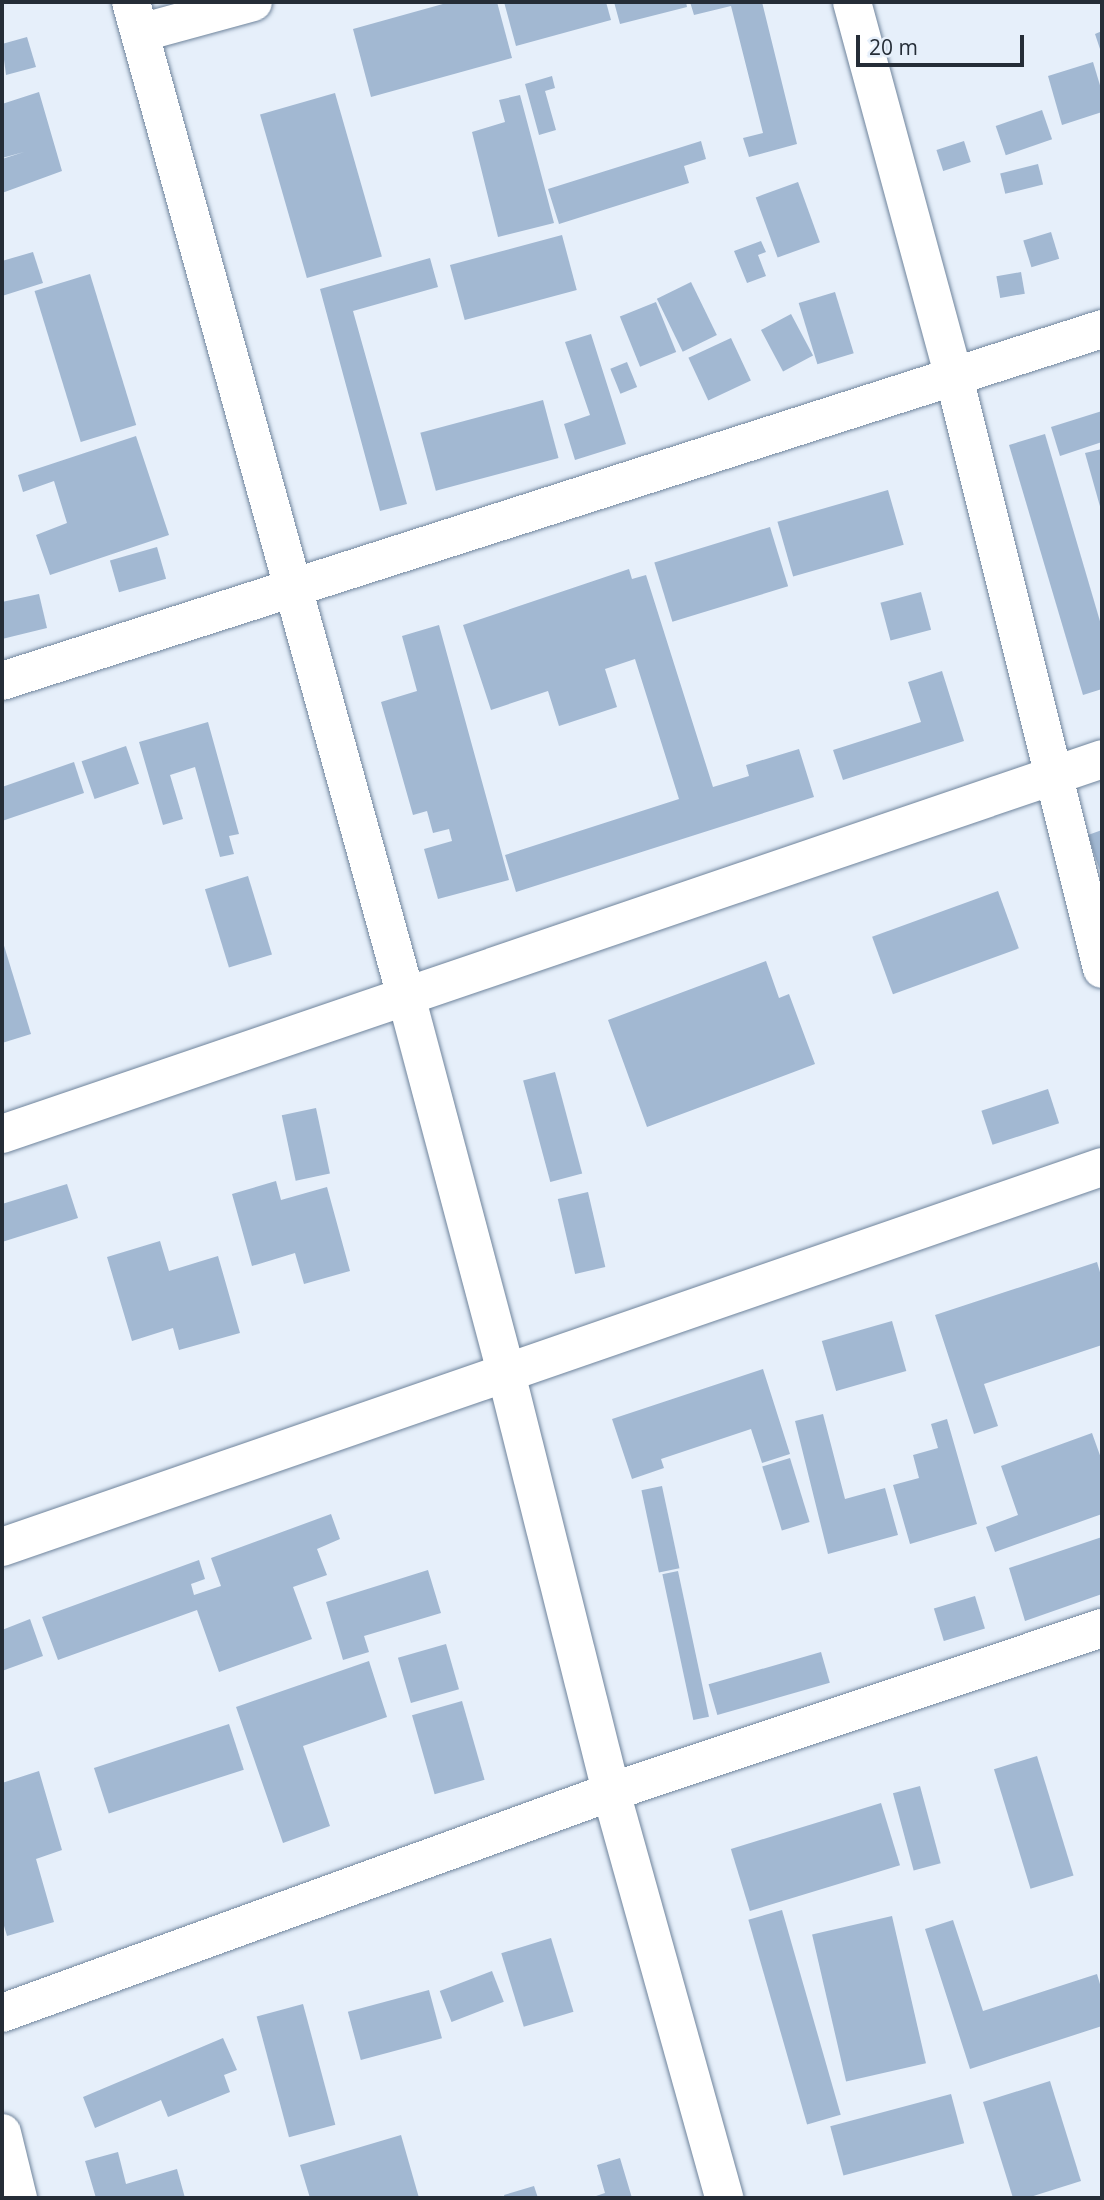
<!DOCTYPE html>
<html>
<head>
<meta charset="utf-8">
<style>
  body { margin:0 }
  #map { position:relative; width:1104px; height:2200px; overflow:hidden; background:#e6effa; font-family:"Open Sans",sans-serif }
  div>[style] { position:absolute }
  .building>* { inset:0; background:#a2b8d2; transform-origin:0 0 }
  .roads { filter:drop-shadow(0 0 2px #6f849c) drop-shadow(0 0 2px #6f849c) }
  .street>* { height:38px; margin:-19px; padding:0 19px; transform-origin:19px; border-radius:19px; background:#fff }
  .secondary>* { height:38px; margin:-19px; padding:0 19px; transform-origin:19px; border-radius:19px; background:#fff }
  span { translate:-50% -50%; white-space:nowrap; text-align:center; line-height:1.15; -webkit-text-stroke:5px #e6effa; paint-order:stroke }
  .frame { position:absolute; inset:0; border:4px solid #252d37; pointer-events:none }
  .scale { position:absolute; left:856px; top:35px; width:168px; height:32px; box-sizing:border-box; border:4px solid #252d37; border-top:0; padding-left:9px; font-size:21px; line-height:24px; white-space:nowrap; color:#252d37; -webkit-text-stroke:5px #e6effa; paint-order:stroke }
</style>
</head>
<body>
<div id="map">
  <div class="building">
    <div style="clip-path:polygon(450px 2px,497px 2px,512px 58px,371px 97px,353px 29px)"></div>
    <div style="clip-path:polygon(504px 2px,606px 2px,611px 20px,516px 46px)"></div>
    <div style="clip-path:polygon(614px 2px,686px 2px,687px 7px,620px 24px)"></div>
    <div style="clip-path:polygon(690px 2px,762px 2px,797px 144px,749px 157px,743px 138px,763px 133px,731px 6px,694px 15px)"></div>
    <div style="clip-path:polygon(1102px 31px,1102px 55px,1095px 34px)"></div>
    <div style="clip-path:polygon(27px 37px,36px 67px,6px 75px,2px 44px)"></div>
    <div style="clip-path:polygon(1093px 62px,1102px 92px,1102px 112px,1062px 125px,1048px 76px)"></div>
    <div style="clip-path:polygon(552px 76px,555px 88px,545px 91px,556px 130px,539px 135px,525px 84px)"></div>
    <div style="clip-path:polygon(39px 92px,62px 171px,2px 193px,2px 159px,24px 152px,2px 158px,2px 104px)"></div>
    <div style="left:335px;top:93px;width:170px;height:78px;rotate:74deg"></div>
    <div style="clip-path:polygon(520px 95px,554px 223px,498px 237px,472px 132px,505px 122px,499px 100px)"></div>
    <div style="left:1042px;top:110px;width:31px;height:49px;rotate:71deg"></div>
    <div style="clip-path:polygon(701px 141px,706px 159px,684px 166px,689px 183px,559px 224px,548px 189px)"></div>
    <div style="left:964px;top:141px;width:22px;height:29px;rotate:72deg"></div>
    <div style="left:1038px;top:164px;width:21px;height:39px;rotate:76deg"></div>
    <div style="left:798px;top:182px;width:64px;height:45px;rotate:70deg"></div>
    <div style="left:1051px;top:232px;width:28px;height:29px;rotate:73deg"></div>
    <div style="left:562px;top:235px;width:57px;height:116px;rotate:75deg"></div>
    <div style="clip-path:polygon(761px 241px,766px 252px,758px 255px,766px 276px,747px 283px,734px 251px)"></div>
    <div style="clip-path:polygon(33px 252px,43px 283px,2px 296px,2px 261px)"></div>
    <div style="clip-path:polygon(430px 258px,438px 287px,353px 311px,407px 504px,380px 511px,320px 289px)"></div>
    <div style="left:1021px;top:272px;width:22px;height:25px;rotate:80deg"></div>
    <div style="left:90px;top:274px;width:158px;height:58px;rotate:73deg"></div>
    <div style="left:691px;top:282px;width:59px;height:38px;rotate:64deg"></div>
    <div style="left:835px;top:292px;width:64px;height:38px;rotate:73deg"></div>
    <div style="left:656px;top:302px;width:54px;height:39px;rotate:68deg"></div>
    <div style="left:791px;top:314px;width:47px;height:34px;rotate:62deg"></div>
    <div style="clip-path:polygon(591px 334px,626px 444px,575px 460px,564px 424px,590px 415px,565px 342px)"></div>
    <div style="left:731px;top:338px;width:47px;height:47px;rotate:65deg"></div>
    <div style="left:627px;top:362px;width:27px;height:18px;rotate:68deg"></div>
    <div style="left:543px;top:400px;width:60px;height:127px;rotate:75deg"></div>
    <div style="clip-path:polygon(1102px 411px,1102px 442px,1060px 456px,1051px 427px)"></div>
    <div style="clip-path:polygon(1045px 434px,1102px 628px,1102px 689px,1083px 695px,1009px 445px)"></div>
    <div style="clip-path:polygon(136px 436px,169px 535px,50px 575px,36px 535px,67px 523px,54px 481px,23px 492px,18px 475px)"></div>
    <div style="clip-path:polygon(1102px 449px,1102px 509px,1101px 510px,1085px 453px)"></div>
    <div style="left:888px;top:490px;width:57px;height:115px;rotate:74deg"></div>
    <div style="left:770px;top:527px;width:62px;height:121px;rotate:73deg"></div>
    <div style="left:157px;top:547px;width:33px;height:49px;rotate:74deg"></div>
    <div style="clip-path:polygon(629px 569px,632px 579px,646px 575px,713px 787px,749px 776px,746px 765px,799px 749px,814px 797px,516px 892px,505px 855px,679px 799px,635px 659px,605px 669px,617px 707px,559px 726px,548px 691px,491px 710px,463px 625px)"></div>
    <div style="left:921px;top:592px;width:39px;height:42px;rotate:75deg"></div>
    <div style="clip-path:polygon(39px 594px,47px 628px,2px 639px,2px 602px)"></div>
    <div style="clip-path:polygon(439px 625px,509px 880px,438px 899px,424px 849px,452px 841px,449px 829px,433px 833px,427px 811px,413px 815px,381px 702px,417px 691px,402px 636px)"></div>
    <div style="clip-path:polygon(942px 671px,964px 741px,843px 780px,833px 750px,921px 722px,908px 682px)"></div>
    <div style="clip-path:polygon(208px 722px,239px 834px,229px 836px,234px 854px,220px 857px,195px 767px,170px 775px,183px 819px,163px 825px,139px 742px)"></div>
    <div style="left:126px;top:746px;width:40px;height:47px;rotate:71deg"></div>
    <div style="clip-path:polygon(74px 762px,84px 793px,2px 821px,2px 787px)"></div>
    <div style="clip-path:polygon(1102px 830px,1102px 877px,1088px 835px)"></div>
    <div style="left:248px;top:876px;width:82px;height:45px;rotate:73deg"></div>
    <div style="left:998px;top:891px;width:61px;height:134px;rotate:70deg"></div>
    <div style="clip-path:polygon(2px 939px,31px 1034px,2px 1043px)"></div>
    <div style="clip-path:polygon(766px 961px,779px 998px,789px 994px,815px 1064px,647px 1127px,608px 1020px)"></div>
    <div style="left:555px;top:1072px;width:105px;height:33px;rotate:75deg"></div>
    <div style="left:1048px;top:1089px;width:36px;height:70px;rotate:72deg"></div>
    <div style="left:316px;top:1108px;width:67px;height:35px;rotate:78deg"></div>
    <div style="clip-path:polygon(276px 1181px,281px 1200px,327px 1187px,350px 1271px,304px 1284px,295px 1253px,252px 1266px,232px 1194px)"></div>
    <div style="clip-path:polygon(67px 1184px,78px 1218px,2px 1242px,2px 1204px)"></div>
    <div style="left:588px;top:1192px;width:77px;height:31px;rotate:77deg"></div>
    <div style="clip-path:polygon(160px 1241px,169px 1271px,218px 1256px,240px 1333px,179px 1350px,173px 1328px,132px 1341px,107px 1257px)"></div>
    <div style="clip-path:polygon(1097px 1262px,1102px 1279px,1102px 1345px,984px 1384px,998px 1426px,974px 1434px,935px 1315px)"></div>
    <div style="left:892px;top:1321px;width:52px;height:73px;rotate:74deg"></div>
    <div style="clip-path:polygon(763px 1369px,790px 1454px,762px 1463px,751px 1429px,661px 1459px,664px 1468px,632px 1479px,612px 1419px)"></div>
    <div style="clip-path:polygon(823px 1414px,845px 1499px,885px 1488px,898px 1535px,828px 1554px,795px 1421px)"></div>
    <div style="clip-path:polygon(947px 1419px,977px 1524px,910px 1544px,893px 1485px,919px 1478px,913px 1455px,938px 1448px,931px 1424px)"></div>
    <div style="clip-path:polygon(1092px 1433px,1102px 1461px,1102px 1514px,995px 1552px,986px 1527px,1018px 1515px,1001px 1466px)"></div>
    <div style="left:790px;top:1458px;width:67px;height:29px;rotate:73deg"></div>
    <div style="left:662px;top:1486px;width:84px;height:21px;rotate:78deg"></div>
    <div style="clip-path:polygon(331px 1514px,340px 1539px,317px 1549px,327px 1575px,293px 1587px,312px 1639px,219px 1672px,197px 1610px,58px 1660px,42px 1617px,199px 1560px,205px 1579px,191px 1584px,194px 1595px,221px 1586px,211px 1558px)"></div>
    <div style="clip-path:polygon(1102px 1537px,1102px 1594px,1025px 1621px,1009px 1568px)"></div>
    <div style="clip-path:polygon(428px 1570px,441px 1613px,364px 1636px,369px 1652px,343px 1660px,326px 1602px)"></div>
    <div style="left:678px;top:1571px;width:149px;height:16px;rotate:78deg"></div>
    <div style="left:975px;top:1596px;width:34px;height:43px;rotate:73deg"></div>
    <div style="clip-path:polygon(30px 1619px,43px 1656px,2px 1671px,2px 1630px)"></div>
    <div style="left:446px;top:1644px;width:47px;height:50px;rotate:74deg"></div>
    <div style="left:821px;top:1652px;width:32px;height:117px;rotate:74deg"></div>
    <div style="clip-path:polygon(369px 1661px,387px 1717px,303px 1746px,330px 1826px,283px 1843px,236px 1707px)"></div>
    <div style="left:462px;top:1701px;width:82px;height:52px;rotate:74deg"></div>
    <div style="left:229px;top:1724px;width:48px;height:142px;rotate:72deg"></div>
    <div style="left:1037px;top:1756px;width:125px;height:45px;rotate:73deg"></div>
    <div style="clip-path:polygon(39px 1771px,62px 1850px,36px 1859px,54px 1922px,7px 1936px,2px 1919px,2px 1783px)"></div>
    <div style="left:920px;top:1786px;width:80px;height:28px;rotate:75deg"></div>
    <div style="left:881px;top:1803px;width:65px;height:157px;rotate:73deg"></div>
    <div style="left:782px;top:1910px;width:213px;height:35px;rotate:74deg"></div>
    <div style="left:892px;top:1916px;width:151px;height:82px;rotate:77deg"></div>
    <div style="clip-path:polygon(953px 1920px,983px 2011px,1097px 1974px,1102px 1991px,1102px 2026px,970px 2069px,925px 1929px)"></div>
    <div style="left:551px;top:1938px;width:77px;height:52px;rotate:73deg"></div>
    <div style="left:492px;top:1971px;width:33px;height:56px;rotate:69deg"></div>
    <div style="left:429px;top:1990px;width:50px;height:84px;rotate:75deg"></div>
    <div style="left:303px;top:2004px;width:125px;height:48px;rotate:75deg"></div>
    <div style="clip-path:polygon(223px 2038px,237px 2070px,224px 2075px,230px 2092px,168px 2117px,161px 2100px,95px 2128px,83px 2097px)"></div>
    <div style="clip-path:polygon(1050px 2081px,1081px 2181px,1027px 2198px,1013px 2198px,983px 2102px)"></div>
    <div style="left:951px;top:2094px;width:51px;height:125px;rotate:75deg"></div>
    <div style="clip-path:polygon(401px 2135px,419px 2198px,310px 2198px,300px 2165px)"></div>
    <div style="clip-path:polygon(118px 2152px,126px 2184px,177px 2169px,185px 2198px,96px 2198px,85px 2161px)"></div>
    <div style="clip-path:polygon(620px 2158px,632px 2198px,590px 2198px,605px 2193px,597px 2165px)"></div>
    <div style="clip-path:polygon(534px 2186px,538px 2198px,505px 2198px,504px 2195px)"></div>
  </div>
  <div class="roads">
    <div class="street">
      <div style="left:852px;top:2px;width:389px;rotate:74.8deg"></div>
      <div style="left:954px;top:377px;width:610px;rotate:75.96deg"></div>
      <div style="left:140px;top:33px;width:117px;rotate:-15.3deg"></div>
      <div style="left:2px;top:681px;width:1155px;rotate:-17.74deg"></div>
      <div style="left:2px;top:1134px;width:1162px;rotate:-18.82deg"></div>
      <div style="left:2px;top:1547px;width:1164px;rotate:-19.06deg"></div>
      <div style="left:2px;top:2013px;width:648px;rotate:-19.95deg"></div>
      <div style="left:611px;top:1792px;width:518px;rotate:-18.47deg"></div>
      <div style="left:2px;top:2133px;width:67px;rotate:76.2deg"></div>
    </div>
    <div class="secondary">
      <div style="left:131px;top:2px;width:1031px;rotate:74.54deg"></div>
      <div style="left:406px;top:996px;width:390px;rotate:75.1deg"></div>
      <div style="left:506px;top:1373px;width:432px;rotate:75.9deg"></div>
      <div style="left:611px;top:1792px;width:421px;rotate:74.4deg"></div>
    </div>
  </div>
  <div class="frame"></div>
  <div class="scale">20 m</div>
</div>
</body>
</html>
